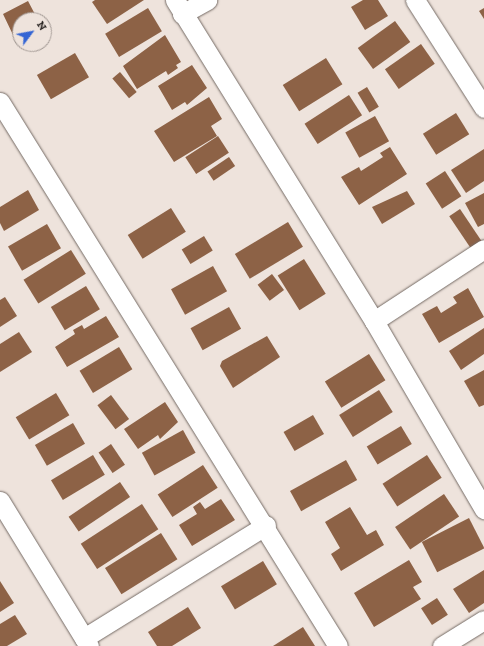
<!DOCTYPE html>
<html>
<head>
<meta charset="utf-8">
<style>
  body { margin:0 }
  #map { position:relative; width:484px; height:646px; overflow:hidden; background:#eee3dc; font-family:"Zilla Slab",serif }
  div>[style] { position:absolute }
  .building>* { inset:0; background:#8d6246; transform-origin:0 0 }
  .roads { filter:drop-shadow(0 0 1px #756b65) drop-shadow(0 0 1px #756b65) }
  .minor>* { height:19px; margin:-9.5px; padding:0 9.5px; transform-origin:9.5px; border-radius:9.5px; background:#fff }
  span { translate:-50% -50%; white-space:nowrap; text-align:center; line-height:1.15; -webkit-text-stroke:4px #eee3dc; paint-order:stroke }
  .north { position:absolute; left:12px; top:12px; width:40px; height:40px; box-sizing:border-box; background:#eee3dc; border:1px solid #a09792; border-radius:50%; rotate:58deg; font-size:11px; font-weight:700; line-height:16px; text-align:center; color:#2b2624 }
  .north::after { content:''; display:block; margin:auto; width:14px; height:18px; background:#3465d4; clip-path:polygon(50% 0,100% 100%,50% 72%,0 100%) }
</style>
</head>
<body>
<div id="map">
  <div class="building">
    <div style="clip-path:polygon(95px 0,144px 0,107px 24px,92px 2px)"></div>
    <div style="clip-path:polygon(363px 0,378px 0,388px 16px,365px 30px,351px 7px)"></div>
    <div style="clip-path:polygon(28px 1px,38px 20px,20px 20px,20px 34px,14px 37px,3px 14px)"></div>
    <div style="left:148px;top:8px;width:27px;height:50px;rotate:59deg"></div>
    <div style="clip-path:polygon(484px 8px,484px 19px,479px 11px)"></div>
    <div style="left:395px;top:21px;width:26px;height:46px;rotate:54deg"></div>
    <div style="clip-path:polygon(165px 35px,181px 62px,176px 65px,178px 68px,168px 75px,166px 71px,137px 89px,123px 66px)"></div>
    <div style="left:421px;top:44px;width:24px;height:44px;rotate:55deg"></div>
    <div style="left:75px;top:53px;width:28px;height:44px;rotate:60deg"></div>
    <div style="left:326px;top:58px;width:31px;height:51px;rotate:58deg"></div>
    <div style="clip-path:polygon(192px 65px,207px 88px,187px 105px,185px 102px,172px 110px,158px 86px)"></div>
    <div style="left:120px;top:72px;width:26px;height:10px;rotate:50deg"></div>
    <div style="left:367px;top:87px;width:23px;height:11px;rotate:59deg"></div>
    <div style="left:349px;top:95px;width:24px;height:53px;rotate:57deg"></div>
    <div style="clip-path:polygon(209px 97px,222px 119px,211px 126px,217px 136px,174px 162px,154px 131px)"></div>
    <div style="left:456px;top:113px;width:25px;height:39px;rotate:58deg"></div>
    <div style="left:375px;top:116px;width:29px;height:34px;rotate:61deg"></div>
    <div style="left:218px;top:136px;width:20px;height:39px;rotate:57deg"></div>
    <div style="clip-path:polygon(390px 147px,407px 174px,359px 205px,341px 177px,359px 167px,361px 171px,383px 157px,380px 153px)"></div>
    <div style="clip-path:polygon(484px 149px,484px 181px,466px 193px,451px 170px)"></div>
    <div style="left:229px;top:157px;width:11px;height:26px;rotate:56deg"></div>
    <div style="left:445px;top:171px;width:30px;height:23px;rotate:57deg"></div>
    <div style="clip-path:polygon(28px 190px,39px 210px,4px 231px,0 223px,0 207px)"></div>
    <div style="clip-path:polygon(407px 191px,415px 204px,382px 224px,372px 207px)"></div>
    <div style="clip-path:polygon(484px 193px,484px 224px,478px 227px,465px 203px)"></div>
    <div style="left:171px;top:208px;width:28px;height:51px;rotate:58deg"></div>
    <div style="left:460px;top:209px;width:40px;height:13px;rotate:56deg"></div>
    <div style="left:288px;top:222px;width:29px;height:62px;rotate:59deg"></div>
    <div style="left:47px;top:224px;width:28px;height:45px;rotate:60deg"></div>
    <div style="left:204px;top:236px;width:17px;height:26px;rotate:59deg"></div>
    <div style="left:71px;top:250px;width:28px;height:56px;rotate:58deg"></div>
    <div style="left:304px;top:259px;width:41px;height:31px;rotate:58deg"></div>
    <div style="left:213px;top:266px;width:29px;height:48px;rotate:61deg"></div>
    <div style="left:272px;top:274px;width:20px;height:18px;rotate:53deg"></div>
    <div style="left:86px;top:286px;width:27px;height:41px;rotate:59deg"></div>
    <div style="clip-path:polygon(468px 288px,484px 317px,439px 343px,422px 314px,437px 306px,441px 313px,457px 303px,453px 297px)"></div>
    <div style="clip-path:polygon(5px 297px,17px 316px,0 327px,0 300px)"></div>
    <div style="left:229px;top:307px;width:25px;height:44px;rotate:61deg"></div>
    <div style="clip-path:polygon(106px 316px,119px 337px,67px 367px,55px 347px,75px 334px,73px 330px,82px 325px,84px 329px)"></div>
    <div style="clip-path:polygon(484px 328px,484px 354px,461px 370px,449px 351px)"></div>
    <div style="clip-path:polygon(19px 332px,32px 352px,0 372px,0 344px)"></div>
    <div style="clip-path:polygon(267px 336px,280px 357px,233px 388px,220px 366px,222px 361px)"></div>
    <div style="left:119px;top:347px;width:26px;height:46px;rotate:59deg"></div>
    <div style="left:369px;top:354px;width:31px;height:52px;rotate:58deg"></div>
    <div style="clip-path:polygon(484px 370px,484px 405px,479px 407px,464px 381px)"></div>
    <div style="left:379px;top:390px;width:26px;height:47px;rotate:58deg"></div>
    <div style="left:56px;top:393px;width:26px;height:47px;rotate:59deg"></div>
    <div style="left:111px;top:395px;width:30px;height:17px;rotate:53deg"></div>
    <div style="clip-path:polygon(165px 402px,178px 422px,160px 439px,158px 435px,138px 449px,124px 429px)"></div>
    <div style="left:313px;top:415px;width:22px;height:34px;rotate:60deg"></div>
    <div style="left:73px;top:423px;width:24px;height:44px;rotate:60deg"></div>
    <div style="left:401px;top:426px;width:21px;height:40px;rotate:59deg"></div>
    <div style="left:183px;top:430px;width:26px;height:47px;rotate:61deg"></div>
    <div style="left:111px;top:444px;width:25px;height:15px;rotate:56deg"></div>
    <div style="left:93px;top:455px;width:23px;height:49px;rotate:59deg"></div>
    <div style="left:427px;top:455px;width:27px;height:53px;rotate:57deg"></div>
    <div style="left:346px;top:460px;width:23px;height:64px;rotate:61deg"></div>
    <div style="left:203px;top:465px;width:27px;height:54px;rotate:57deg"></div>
    <div style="left:120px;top:482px;width:18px;height:62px;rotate:56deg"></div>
    <div style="left:444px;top:494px;width:27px;height:59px;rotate:56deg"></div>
    <div style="clip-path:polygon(221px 499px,235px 520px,192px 546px,179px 525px,197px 514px,193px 507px,200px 502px,205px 509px)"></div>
    <div style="left:142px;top:504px;width:30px;height:73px;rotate:57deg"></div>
    <div style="clip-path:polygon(350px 507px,367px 535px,376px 530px,384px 545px,341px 571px,331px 554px,340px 548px,325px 522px)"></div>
    <div style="left:469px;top:518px;width:34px;height:53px;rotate:63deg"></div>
    <div style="left:161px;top:533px;width:31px;height:66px;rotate:58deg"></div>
    <div style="clip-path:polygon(409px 560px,422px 582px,413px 587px,421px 599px,374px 627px,354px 593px)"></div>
    <div style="left:263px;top:561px;width:27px;height:49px;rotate:59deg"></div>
    <div style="clip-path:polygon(484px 570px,484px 603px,469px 613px,453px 589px)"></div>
    <div style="clip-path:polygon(0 581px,14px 603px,0 612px)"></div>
    <div style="left:437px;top:598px;width:20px;height:19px;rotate:57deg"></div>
    <div style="clip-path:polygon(188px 607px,201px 628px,172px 646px,157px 646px,148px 632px)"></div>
    <div style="clip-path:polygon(15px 615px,27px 634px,7px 646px,0 646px,0 624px)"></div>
    <div style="clip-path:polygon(303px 627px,315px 646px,273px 646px)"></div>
  </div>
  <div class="roads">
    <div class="minor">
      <div style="left:175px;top:0;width:378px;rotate:58.2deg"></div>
      <div style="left:374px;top:321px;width:131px;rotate:-33.2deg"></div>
      <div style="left:415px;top:0;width:128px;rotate:57.4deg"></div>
      <div style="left:182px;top:14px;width:29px;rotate:-29deg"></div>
      <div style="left:0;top:102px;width:640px;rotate:58.15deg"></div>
      <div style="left:374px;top:321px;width:218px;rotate:59.7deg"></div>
      <div style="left:0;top:501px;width:170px;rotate:58.5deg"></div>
      <div style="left:84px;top:638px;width:214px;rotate:-31.8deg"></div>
      <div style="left:442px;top:646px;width:49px;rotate:-31.8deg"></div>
    </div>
  </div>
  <div class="north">N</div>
</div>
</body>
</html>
